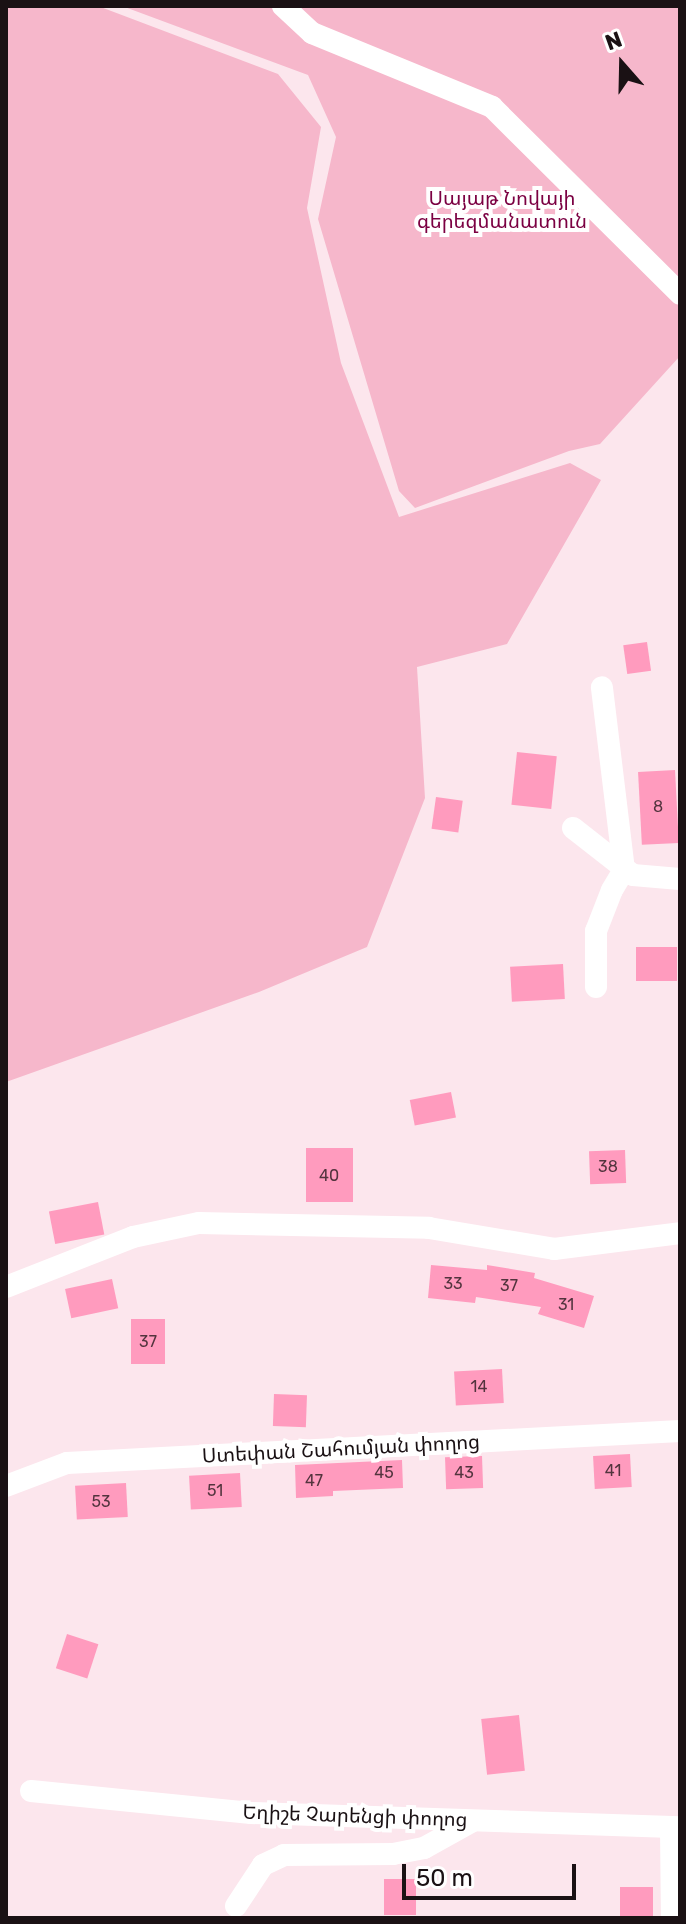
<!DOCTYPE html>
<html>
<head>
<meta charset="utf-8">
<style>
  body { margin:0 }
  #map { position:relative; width:686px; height:1924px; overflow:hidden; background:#fce6ed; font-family:Rubik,"Noto Sans Armenian",sans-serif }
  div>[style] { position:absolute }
  .green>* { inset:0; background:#f6b7cb }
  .building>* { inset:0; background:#ff9bbe; transform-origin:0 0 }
  .minor>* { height:22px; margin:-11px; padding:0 11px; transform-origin:11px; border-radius:11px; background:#fff }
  span { translate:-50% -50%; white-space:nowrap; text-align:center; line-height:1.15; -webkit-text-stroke:8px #fff; paint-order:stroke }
  .number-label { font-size:16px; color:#53343e }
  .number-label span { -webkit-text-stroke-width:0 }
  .park-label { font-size:20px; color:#7b0042 }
  .street-label { font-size:20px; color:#1a1114 }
  .frame { position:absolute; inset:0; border:8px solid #1a1114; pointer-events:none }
  .north { position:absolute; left:582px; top:24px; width:80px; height:80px; -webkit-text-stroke:6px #fff; paint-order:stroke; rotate:340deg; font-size:22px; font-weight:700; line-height:32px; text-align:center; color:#1a1114 }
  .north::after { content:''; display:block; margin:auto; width:28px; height:36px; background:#1a1114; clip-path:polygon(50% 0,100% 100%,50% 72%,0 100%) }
  .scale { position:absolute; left:402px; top:1864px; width:174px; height:36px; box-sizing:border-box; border:4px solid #1a1114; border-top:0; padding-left:10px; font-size:24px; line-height:28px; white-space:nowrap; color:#1a1114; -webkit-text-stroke:6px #fff; paint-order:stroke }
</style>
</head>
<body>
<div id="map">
  <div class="green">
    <div style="clip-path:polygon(6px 6px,98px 6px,278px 74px,321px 127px,307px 208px,341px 363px,399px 517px,570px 463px,601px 480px,507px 644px,417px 667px,425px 798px,367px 947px,259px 992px,6px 1082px)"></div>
    <div style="clip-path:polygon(122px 6px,680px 6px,680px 356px,600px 444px,569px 451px,415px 508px,399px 491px,318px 219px,336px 137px,308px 75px)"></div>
  </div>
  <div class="building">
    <div style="left:647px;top:642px;width:29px;height:24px;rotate:82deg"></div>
    <div style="left:517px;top:752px;width:40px;height:53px;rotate:6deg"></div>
    <div style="left:675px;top:770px;width:73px;height:37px;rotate:87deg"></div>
    <div style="left:436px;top:797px;width:27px;height:32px;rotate:8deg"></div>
    <div style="left:636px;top:947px;width:41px;height:34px"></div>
    <div style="left:563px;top:964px;width:35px;height:53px;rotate:87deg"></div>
    <div style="left:451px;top:1092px;width:26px;height:42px;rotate:79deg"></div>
    <div style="left:353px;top:1148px;width:54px;height:47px;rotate:90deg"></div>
    <div style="left:625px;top:1150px;width:33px;height:36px;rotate:88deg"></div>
    <div style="left:98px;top:1202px;width:33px;height:50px;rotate:79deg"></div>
    <div style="clip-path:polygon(431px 1265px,487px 1270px,487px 1265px,535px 1273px,534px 1278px,594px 1296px,584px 1328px,538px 1314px,541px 1307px,476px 1297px,475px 1303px,428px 1298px)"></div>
    <div style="left:112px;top:1279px;width:30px;height:48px;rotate:78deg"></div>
    <div style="left:165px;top:1319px;width:45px;height:34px;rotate:90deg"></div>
    <div style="left:502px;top:1369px;width:34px;height:48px;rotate:87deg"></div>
    <div style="left:274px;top:1394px;width:33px;height:32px;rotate:2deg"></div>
    <div style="left:630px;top:1454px;width:33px;height:37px;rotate:87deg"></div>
    <div style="left:482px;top:1456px;width:32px;height:37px;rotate:88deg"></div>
    <div style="clip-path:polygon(402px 1460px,403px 1488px,333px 1491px,333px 1496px,296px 1498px,295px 1465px)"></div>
    <div style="left:240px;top:1473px;width:34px;height:51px;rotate:87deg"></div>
    <div style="left:126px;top:1483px;width:34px;height:51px;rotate:87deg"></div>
    <div style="left:67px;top:1634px;width:33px;height:36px;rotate:18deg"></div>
    <div style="left:519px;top:1715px;width:56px;height:38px;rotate:84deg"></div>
    <div style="left:384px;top:1879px;width:32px;height:36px"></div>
    <div style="left:620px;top:1887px;width:33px;height:31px"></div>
  </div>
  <div class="minor">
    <div style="left:283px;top:6px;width:40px;rotate:43deg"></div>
    <div style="left:312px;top:33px;width:195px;rotate:22.3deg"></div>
    <div style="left:492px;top:107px;width:265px;rotate:44.8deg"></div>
    <div style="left:573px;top:828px;width:76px;rotate:38.1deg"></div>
    <div style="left:633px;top:875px;width:47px;rotate:4.9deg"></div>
    <div style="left:596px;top:987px;width:56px;rotate:-90deg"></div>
    <div style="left:596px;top:931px;width:44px;rotate:-68.7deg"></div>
    <div style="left:612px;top:890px;width:23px;rotate:-59deg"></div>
    <div style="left:624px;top:870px;width:184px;rotate:-96.9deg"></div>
    <div style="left:6px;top:1287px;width:136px;rotate:-21.5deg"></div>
    <div style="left:133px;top:1237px;width:67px;rotate:-12deg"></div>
    <div style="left:199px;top:1223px;width:230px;rotate:1.2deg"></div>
    <div style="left:429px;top:1228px;width:127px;rotate:9.5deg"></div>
    <div style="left:554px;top:1249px;width:127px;rotate:-7.2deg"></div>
    <div style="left:6px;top:1486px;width:65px;rotate:-20.7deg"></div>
    <div style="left:67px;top:1463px;width:614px;rotate:-2.99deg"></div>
    <div style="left:31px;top:1791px;width:221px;rotate:5.7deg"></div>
    <div style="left:251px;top:1813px;width:429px;rotate:1.9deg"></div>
    <div style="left:671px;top:1828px;width:90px;rotate:89.4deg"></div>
    <div style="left:236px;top:1906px;width:49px;rotate:-56.6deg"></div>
    <div style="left:263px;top:1865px;width:23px;rotate:-25deg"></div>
    <div style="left:284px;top:1855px;width:109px;rotate:-0.5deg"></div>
    <div style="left:393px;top:1854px;width:32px;rotate:-11deg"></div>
    <div style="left:424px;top:1848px;width:56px;rotate:-28.9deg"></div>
  </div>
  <div class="number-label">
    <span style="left:658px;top:807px">8</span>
    <span style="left:608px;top:1167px">38</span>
    <span style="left:329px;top:1176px">40</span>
    <span style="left:453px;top:1284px">33</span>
    <span style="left:509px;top:1286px">37</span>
    <span style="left:566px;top:1305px">31</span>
    <span style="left:148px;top:1342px">37</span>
    <span style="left:479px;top:1387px">14</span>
    <span style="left:613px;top:1471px">41</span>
    <span style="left:384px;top:1473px">45</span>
    <span style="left:464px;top:1473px">43</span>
    <span style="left:314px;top:1481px">47</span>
    <span style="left:215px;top:1491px">51</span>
    <span style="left:101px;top:1502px">53</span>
  </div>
  <div class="park-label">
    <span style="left:502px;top:210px">Սայաթ Նովայի<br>գերեզմանատուն</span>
  </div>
  <div class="street-label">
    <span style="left:341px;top:1449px;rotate:-3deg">Ստեփան Շահումյան փողոց</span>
    <span style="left:355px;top:1816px;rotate:2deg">Եղիշե Չարենցի փողոց</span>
  </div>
  <div class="frame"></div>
  <div class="north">N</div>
  <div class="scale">50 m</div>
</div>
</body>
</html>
